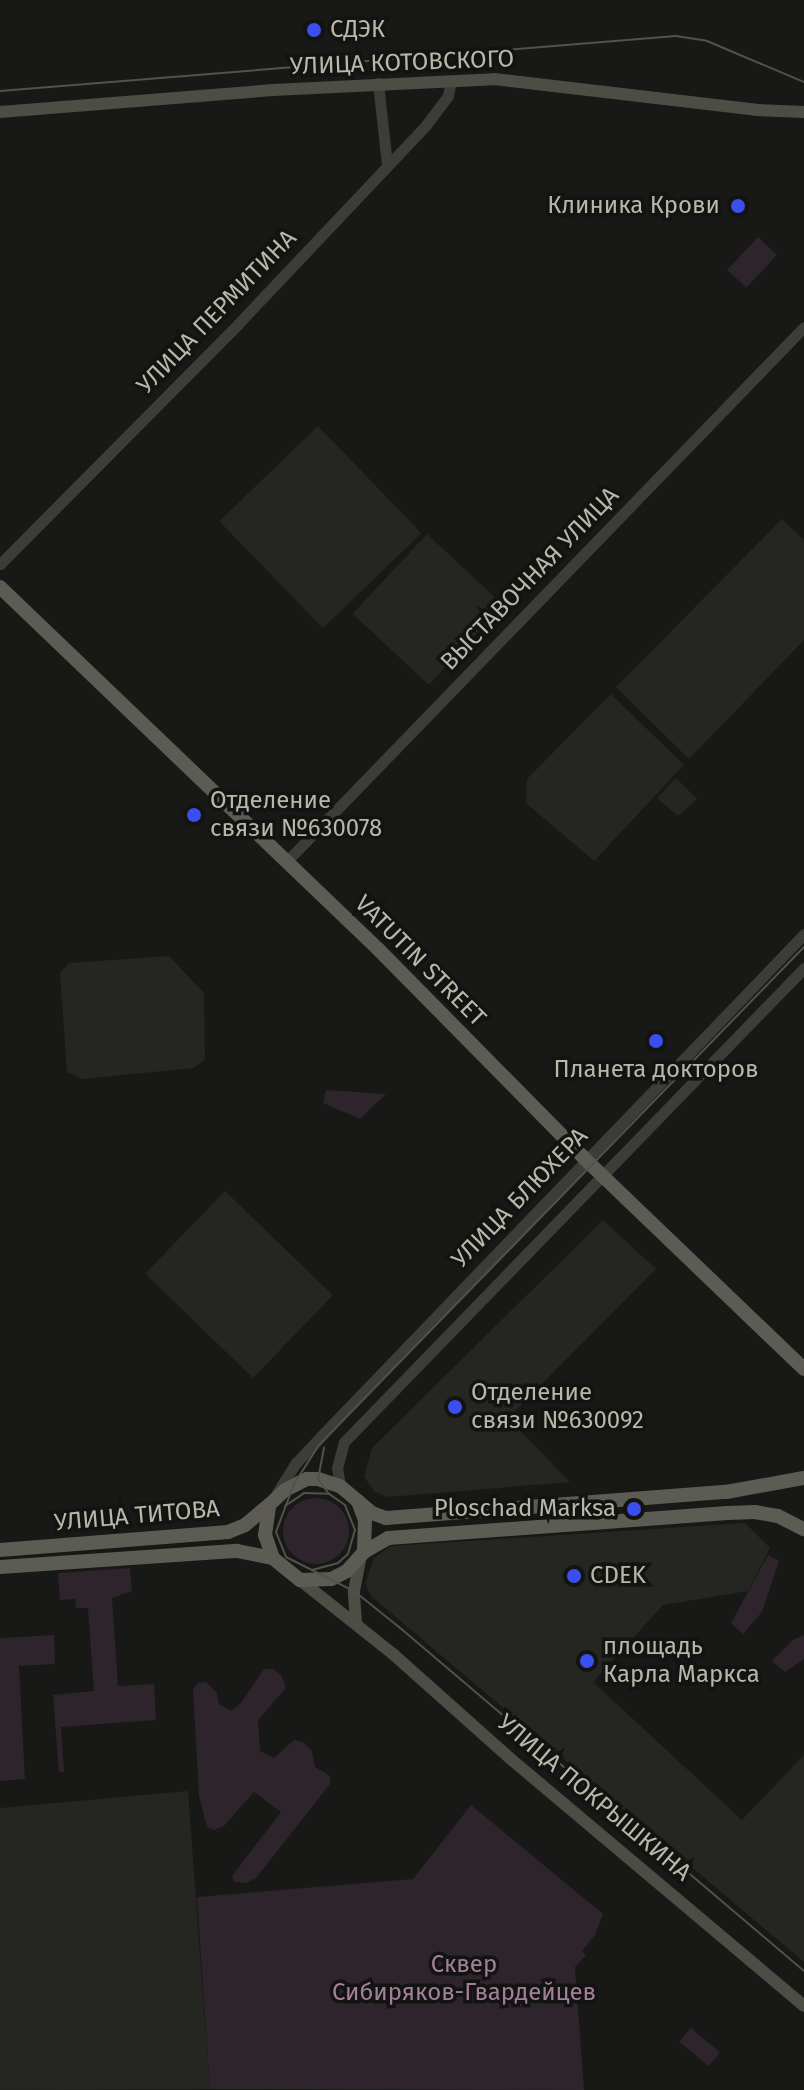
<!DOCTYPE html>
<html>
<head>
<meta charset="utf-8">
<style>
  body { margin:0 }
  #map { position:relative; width:804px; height:2090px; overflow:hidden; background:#181816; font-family:"Fira Sans",sans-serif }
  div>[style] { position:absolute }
  .built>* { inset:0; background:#252522; transform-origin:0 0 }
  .green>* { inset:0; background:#2d252b; transform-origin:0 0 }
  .round { border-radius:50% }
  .tertiary>* { height:11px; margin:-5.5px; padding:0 5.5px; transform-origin:5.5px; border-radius:5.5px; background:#3d3d38 }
  .secondary>* { height:12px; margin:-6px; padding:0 6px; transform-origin:6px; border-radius:6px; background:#4d4d46 }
  .primary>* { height:14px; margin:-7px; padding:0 7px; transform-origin:7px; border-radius:7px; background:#5c5c54 }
  .tram>* { height:2px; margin:-1px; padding:0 1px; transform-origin:1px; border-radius:1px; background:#52524b }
  .dots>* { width:22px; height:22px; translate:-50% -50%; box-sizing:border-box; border:4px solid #131311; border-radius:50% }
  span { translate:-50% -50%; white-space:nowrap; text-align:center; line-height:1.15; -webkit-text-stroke:7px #131311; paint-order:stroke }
  .poi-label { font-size:24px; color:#b8b7a9 }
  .left { translate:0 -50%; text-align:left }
  .right { translate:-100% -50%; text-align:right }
  .street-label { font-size:24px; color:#b8b7a9 }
  .park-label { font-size:24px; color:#a28099 }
</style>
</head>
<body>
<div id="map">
  <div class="built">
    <div style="left:318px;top:426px;width:149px;height:137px;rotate:46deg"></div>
    <div style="clip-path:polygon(782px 519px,804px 540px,804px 640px,689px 759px,616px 687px)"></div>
    <div style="left:427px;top:534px;width:104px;height:109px;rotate:43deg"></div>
    <div style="clip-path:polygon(611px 694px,684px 765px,594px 861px,526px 803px,527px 779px)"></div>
    <div style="clip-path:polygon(676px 778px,697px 799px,678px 816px,657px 798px)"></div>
    <div style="clip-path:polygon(169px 956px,204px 993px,205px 1059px,194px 1068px,82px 1079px,67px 1072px,60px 973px,69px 963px)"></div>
    <div style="left:225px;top:1191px;width:150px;height:115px;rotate:44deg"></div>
    <div style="clip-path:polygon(603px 1220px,656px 1269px,508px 1418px,570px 1482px,388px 1497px,375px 1492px,364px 1477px,372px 1448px)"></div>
    <div style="clip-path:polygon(745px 1523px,770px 1548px,748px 1591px,663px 1605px,593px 1682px,742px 1820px,804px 1755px,804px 1962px,371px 1596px,365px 1583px,374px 1558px,391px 1546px)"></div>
    <div style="clip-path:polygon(188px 1791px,210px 2089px,0 2090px,0 1808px)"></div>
  </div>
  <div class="green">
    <div style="left:758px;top:237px;width:26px;height:45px;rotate:43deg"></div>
    <div style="clip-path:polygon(326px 1090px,386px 1094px,360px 1119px,323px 1103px)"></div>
    <div class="round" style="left:283px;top:1498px;width:66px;height:66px"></div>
    <div style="clip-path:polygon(768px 1555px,779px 1561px,762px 1612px,743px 1634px,731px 1623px)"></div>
    <div style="clip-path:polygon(130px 1568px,132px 1591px,112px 1598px,118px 1686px,154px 1684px,156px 1720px,61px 1727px,64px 1772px,59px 1772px,53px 1695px,94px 1691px,88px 1608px,76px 1608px,75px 1599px,60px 1600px,58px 1573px)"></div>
    <div style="clip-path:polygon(54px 1635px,55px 1664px,19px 1666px,25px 1779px,0 1781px,0 1638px)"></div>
    <div style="clip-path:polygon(804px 1635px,804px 1659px,785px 1672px,772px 1661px,794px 1639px)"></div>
    <div style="clip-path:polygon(264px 1669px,273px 1669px,281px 1675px,286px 1688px,258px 1720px,260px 1751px,274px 1758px,294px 1740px,303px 1742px,312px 1751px,315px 1767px,330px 1776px,330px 1784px,256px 1878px,246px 1883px,234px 1882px,232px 1876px,281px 1812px,254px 1792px,224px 1826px,214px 1830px,207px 1827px,199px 1796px,193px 1689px,198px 1683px,206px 1682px,217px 1693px,219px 1704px,231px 1711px,241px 1703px)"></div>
    <div style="clip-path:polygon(471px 1805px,603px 1914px,595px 1935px,582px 1951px,586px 1955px,575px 1967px,584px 2090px,210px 2089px,197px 1897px,413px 1879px)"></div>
    <div style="left:691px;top:2028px;width:38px;height:18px;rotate:40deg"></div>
  </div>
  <div class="tertiary">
    <div style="left:378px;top:83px;width:81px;rotate:83.7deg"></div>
    <div style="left:0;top:564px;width:338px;rotate:-45.2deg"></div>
    <div style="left:238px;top:324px;width:274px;rotate:-46.6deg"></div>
    <div style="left:426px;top:125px;width:36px;rotate:-53deg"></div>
    <div style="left:448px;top:96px;width:16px;rotate:-79deg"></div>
    <div style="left:287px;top:861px;width:743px;rotate:-45.93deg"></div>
    <div style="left:340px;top:1486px;width:18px;rotate:-99deg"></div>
    <div style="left:337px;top:1468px;width:27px;rotate:-75deg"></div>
    <div style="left:344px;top:1442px;width:661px;rotate:-45.86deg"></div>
    <div style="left:277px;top:1493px;width:36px;rotate:-58deg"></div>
    <div style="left:296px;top:1463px;width:40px;rotate:-47deg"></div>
    <div style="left:323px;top:1434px;width:694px;rotate:-46.11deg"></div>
  </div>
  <div class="secondary">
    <div style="left:0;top:112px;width:274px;rotate:-4.6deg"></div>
    <div style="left:273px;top:90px;width:221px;rotate:-2.8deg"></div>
    <div style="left:494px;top:79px;width:264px;rotate:6.7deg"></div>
    <div style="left:756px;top:110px;width:48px;rotate:2.4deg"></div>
    <div style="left:300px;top:1580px;width:119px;rotate:38.5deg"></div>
    <div style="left:393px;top:1654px;width:159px;rotate:41.7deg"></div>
    <div style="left:512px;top:1760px;width:382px;rotate:40.1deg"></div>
    <div style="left:356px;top:1623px;width:32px;rotate:-94deg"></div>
    <div style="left:354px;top:1591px;width:31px;rotate:-79deg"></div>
  </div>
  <div class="primary">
    <div style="left:0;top:587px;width:523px;rotate:43.76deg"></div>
    <div style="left:378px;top:949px;width:296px;rotate:45.4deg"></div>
    <div style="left:586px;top:1160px;width:302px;rotate:43.8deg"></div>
    <div style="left:358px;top:1501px;width:20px;rotate:70deg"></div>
    <div style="left:365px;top:1520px;width:32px;rotate:92deg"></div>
    <div style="left:364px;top:1552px;width:25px;rotate:132deg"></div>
    <div style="left:347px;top:1571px;width:18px;rotate:153deg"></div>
    <div style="left:331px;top:1579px;width:31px;rotate:178deg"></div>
    <div style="left:300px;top:1580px;width:35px;rotate:-141deg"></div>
    <div style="left:273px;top:1558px;width:24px;rotate:-109deg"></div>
    <div style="left:265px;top:1535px;width:30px;rotate:-82deg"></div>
    <div style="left:269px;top:1505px;width:22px;rotate:-43deg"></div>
    <div style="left:285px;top:1490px;width:25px;rotate:-27deg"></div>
    <div style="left:307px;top:1479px;width:11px"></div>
    <div style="left:318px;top:1479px;width:23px;rotate:18deg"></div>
    <div style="left:340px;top:1486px;width:42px;rotate:40.2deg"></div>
    <div style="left:372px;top:1513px;width:15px;rotate:20deg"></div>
    <div style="left:386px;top:1518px;width:341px;rotate:-4.4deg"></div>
    <div style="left:726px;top:1492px;width:79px;rotate:-10.2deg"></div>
    <div style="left:0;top:1550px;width:229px;rotate:-4.5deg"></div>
    <div style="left:228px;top:1532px;width:18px;rotate:-22deg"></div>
    <div style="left:245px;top:1525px;width:31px;rotate:-40deg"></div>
    <div style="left:364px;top:1552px;width:28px;rotate:-30deg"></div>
    <div style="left:388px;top:1538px;width:340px;rotate:-4.2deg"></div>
    <div style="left:727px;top:1513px;width:28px;rotate:-2deg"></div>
    <div style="left:755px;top:1512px;width:23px;rotate:10deg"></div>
    <div style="left:778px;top:1516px;width:29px;rotate:27deg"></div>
    <div style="left:0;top:1567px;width:238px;rotate:-3.9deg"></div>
    <div style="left:237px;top:1551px;width:37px;rotate:11deg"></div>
  </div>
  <div class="tram">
    <div style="left:0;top:91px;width:678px;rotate:-4.65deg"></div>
    <div style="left:676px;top:36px;width:31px;rotate:9deg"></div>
    <div style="left:707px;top:41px;width:105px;rotate:22.9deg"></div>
    <div style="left:804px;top:947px;width:695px;rotate:134.24deg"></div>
    <div style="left:319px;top:1445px;width:46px;rotate:122.7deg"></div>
    <div style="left:294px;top:1484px;width:51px;rotate:110.6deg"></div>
    <div style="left:276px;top:1532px;width:27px;rotate:68deg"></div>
    <div style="left:286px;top:1557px;width:76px;rotate:26.6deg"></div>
    <div style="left:354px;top:1591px;width:58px;rotate:38.7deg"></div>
    <div style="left:399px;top:1627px;width:531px;rotate:40.34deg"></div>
    <div style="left:285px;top:1506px;width:23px;rotate:-34deg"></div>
    <div style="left:304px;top:1493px;width:25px;rotate:2deg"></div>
    <div style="left:312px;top:1570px;width:27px;rotate:-15deg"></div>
    <div style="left:338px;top:1563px;width:13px;rotate:-42deg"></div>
    <div style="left:348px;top:1554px;width:25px;rotate:-74deg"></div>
    <div style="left:355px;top:1530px;width:27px;rotate:-112deg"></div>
    <div style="left:345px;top:1505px;width:19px;rotate:-145deg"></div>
    <div style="left:329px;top:1494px;width:19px;rotate:-126deg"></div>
    <div style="left:318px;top:1479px;width:32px;rotate:-79deg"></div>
  </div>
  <div class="dots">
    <div style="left:314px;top:30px;background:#3a4fed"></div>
    <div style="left:738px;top:206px;background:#3a4fed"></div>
    <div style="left:194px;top:815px;background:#3a4fed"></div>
    <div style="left:656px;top:1041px;background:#3a4fed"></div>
    <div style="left:455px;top:1407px;background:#3a4fed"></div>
    <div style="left:634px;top:1509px;background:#3a4fed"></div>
    <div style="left:574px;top:1576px;background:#3a4fed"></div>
    <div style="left:587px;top:1661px;background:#3a4fed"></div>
  </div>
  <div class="poi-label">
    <span class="left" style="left:330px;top:30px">СДЭК</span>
    <span class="right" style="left:720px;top:206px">Клиника Крови</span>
    <span class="left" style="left:210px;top:815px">Отделение<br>связи №630078</span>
    <span style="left:656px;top:1070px">Планета докторов</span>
    <span class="left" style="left:471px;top:1407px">Отделение<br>связи №630092</span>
    <span class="right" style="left:616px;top:1509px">Ploschad Marksa</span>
    <span class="left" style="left:590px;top:1576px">CDEK</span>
    <span class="left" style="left:603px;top:1661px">площадь<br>Карла Маркса</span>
  </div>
  <div class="street-label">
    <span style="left:402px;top:63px;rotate:-2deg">УЛИЦА КОТОВСКОГО</span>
    <span style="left:217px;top:312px;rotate:-46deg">УЛИЦА ПЕРМИТИНА</span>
    <span style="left:530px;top:579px;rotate:-46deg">ВЫСТАВОЧНАЯ УЛИЦА</span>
    <span style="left:420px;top:961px;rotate:45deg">VATUTIN STREET</span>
    <span style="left:520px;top:1198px;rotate:-46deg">УЛИЦА БЛЮХЕРА</span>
    <span style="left:137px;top:1516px;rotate:-5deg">УЛИЦА ТИТОВА</span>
    <span style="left:594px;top:1798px;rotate:40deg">УЛИЦА ПОКРЫШКИНА</span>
  </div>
  <div class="park-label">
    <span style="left:464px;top:1979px">Сквер<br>Сибиряков-Гвардейцев</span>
  </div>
</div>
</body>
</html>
